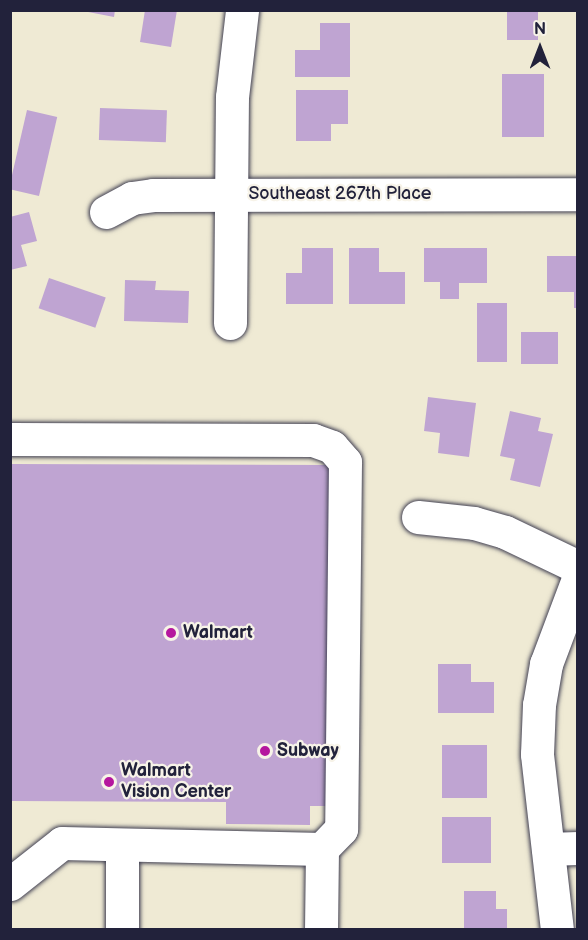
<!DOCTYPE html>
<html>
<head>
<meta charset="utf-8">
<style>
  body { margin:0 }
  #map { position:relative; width:588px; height:940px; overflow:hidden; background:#efead4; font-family:"Balsamiq Sans",sans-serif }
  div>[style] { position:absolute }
  .building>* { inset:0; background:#bfa4d2; transform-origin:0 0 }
  .roads { filter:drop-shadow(0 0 2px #414052) drop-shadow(0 0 2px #414052) }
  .minor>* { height:33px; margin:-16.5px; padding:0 16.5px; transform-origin:16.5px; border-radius:16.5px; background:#fff }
  .dots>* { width:16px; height:16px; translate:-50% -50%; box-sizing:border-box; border:3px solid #f7f3e8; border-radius:50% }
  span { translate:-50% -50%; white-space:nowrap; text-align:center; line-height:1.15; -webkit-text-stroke:4.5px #f7f3e8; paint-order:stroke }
  .street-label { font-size:18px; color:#22223b }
  .poi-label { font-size:18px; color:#22223b; font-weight:700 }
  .left { translate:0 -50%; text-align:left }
  .frame { position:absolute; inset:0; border:12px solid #22223b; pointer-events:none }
  .north { position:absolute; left:510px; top:18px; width:60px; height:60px; -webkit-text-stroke:4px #f7f3e8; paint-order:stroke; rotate:0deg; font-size:16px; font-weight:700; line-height:24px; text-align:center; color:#22223b }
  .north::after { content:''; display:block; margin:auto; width:21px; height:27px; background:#22223b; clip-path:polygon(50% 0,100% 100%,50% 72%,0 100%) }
</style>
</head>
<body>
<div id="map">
  <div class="building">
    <div style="clip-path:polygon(78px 10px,115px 10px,114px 17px)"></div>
    <div style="clip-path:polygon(145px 10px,177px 10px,171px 47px,140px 42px)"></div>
    <div style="left:507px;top:10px;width:31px;height:30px"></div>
    <div style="clip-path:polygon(320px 23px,350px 23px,350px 77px,295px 77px,295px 50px,320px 50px)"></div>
    <div style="left:502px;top:74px;width:42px;height:63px"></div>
    <div style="clip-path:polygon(296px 90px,348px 90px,348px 124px,331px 124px,331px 141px,296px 141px)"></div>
    <div style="left:100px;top:108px;width:67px;height:32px;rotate:2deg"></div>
    <div style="left:27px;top:110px;width:31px;height:81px;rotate:13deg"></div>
    <div style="clip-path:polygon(29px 212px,37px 241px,21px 245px,27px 266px,10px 270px,10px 217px)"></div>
    <div style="clip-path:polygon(302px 248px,333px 248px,333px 304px,286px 304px,286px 273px,302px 273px)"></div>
    <div style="clip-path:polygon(349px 248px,379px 248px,379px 272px,405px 272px,405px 304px,349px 304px)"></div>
    <div style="clip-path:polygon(424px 248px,487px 248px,487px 283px,459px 283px,459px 299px,440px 299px,440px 282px,424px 282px)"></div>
    <div style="clip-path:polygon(547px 256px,578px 256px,578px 308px,574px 308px,574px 292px,547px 292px)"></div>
    <div style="left:49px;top:278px;width:60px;height:32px;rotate:19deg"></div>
    <div style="clip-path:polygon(125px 280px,156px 281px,155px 290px,189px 291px,188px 323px,124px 321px)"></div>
    <div style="left:477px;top:303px;width:30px;height:59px"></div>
    <div style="left:521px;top:332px;width:37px;height:32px"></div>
    <div style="clip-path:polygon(428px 397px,476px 403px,469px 457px,438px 453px,440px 433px,424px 431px)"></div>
    <div style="clip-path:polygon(510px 411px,541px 418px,538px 431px,553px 434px,540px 487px,510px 480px,515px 459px,500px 456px)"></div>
    <div style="clip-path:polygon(10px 464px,332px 465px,331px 806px,310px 806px,310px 825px,226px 824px,226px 802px,10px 801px)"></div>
    <div style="clip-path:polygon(438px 664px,471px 664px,471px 682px,494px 682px,494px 713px,438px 713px)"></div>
    <div style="left:442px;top:745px;width:45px;height:53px"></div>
    <div style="left:442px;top:817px;width:49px;height:46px"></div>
    <div style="clip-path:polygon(464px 891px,496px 891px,496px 909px,507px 909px,507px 930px,464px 930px)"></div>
  </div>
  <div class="roads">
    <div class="minor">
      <div style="left:106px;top:212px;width:30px;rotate:-28deg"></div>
      <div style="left:132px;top:198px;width:21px;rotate:-8deg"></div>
      <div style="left:153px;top:195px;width:425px;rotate:-0.1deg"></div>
      <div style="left:230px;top:323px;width:226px;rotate:-89.5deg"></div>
      <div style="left:232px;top:97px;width:88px;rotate:-83.4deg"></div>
      <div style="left:10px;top:439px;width:303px;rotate:0.2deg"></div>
      <div style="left:313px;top:440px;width:20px;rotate:20deg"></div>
      <div style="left:332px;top:447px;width:20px;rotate:49deg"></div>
      <div style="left:345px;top:462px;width:367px;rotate:90.6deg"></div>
      <div style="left:341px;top:829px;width:28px;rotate:134deg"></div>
      <div style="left:322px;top:849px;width:81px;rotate:90.7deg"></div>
      <div style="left:418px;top:517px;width:56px;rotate:6.1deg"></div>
      <div style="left:474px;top:523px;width:32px;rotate:16deg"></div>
      <div style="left:505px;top:532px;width:81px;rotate:25.6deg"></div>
      <div style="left:122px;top:845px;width:85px;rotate:90deg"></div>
      <div style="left:548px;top:849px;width:30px;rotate:-2deg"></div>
      <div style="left:10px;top:884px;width:66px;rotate:-38.3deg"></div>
      <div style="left:62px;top:843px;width:260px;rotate:1.3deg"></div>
      <div style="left:557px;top:930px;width:177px;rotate:-96.5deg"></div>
      <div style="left:537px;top:754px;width:49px;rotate:-87.7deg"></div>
      <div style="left:539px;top:705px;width:42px;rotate:-80.3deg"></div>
      <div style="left:546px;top:664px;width:91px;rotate:-69.4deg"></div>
    </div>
  </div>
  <div class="dots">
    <div style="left:171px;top:633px;background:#b5179e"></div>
    <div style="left:265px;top:751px;background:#b5179e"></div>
    <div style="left:109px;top:782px;background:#b5179e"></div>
  </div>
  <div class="street-label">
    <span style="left:340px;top:194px">Southeast 267th Place</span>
  </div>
  <div class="poi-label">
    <span class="left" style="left:183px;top:633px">Walmart</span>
    <span class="left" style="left:277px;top:751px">Subway</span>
    <span class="left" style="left:121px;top:782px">Walmart<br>Vision Center</span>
  </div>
  <div class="frame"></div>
  <div class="north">N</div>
</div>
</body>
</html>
